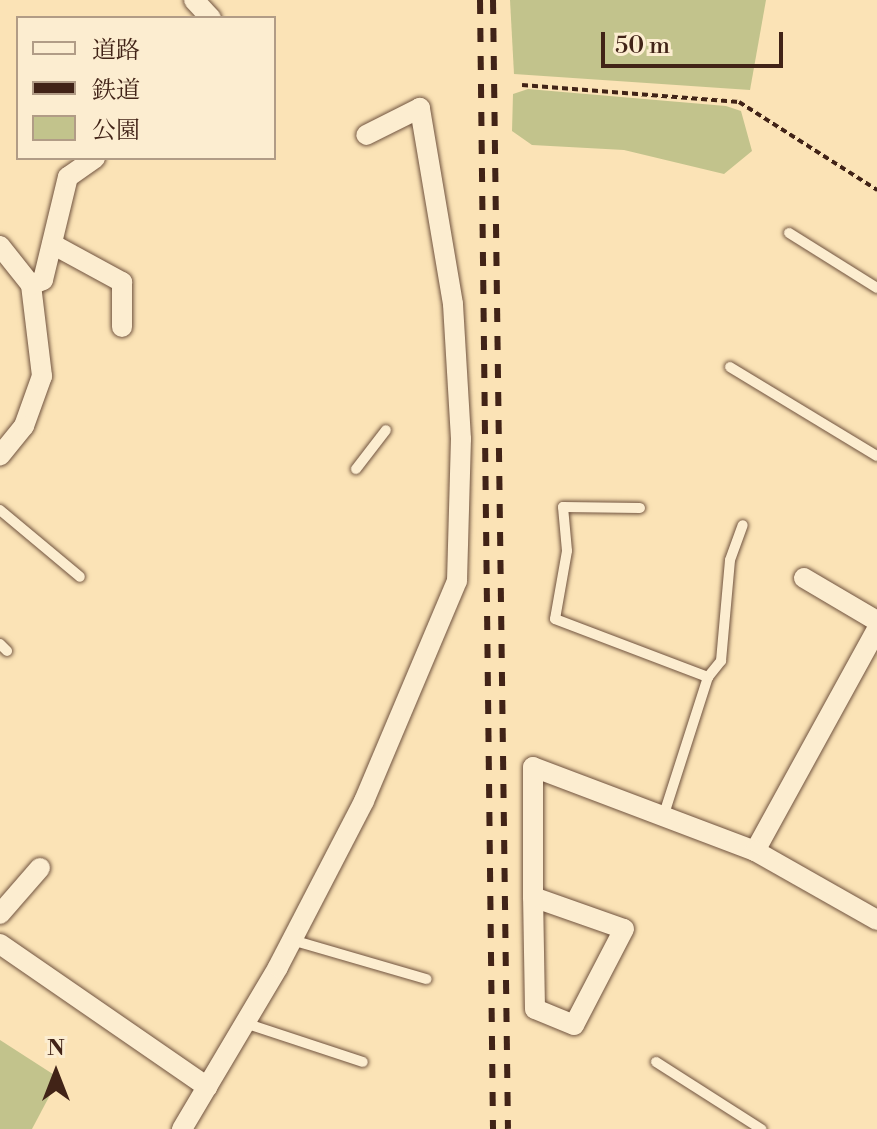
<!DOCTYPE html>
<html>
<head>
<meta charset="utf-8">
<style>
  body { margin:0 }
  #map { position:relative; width:877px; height:1129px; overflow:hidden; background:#fbe3b6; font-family:"Libre Bodoni","Noto Serif JP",serif }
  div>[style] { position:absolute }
  .green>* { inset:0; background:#c2c38c }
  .path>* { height:4px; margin-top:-2px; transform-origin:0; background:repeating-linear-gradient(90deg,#412317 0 6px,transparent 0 10px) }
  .roads { filter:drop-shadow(0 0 2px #70533f) drop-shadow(0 0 2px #70533f) }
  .lane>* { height:10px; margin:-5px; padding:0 5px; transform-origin:5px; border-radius:5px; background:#fcedd0 }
  .street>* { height:20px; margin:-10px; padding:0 10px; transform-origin:10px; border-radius:10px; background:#fcedd0 }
  .rail>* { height:6px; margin-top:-3px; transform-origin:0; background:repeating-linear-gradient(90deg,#412317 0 14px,transparent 0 28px) }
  span { translate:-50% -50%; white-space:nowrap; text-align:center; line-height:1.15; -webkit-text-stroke:7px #fcedd0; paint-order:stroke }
  .legend { position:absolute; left:16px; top:16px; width:260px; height:144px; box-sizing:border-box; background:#fcedd0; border:2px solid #b19c86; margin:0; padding:10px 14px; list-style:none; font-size:24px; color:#412317 }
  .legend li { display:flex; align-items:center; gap:16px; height:40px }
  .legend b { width:40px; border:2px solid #b19c86 }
  .north { position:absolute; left:16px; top:1033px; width:80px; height:80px; -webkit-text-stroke:6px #fcedd0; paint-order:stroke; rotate:0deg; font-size:22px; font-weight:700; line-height:32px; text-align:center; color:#412317 }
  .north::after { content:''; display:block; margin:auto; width:28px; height:36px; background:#412317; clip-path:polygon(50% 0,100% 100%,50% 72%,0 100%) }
  .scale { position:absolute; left:601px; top:32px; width:182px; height:36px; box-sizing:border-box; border:4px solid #412317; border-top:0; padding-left:10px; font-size:24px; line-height:28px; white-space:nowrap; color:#412317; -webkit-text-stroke:6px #fcedd0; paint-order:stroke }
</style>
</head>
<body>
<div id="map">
  <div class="green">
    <div style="clip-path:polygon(510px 0,766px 0,750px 90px,514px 74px)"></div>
    <div style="clip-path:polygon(528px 89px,726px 106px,741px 111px,752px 151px,724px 174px,624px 150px,532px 145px,512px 131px,513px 94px)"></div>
    <div style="clip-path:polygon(0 1040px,59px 1078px,32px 1129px,0 1129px)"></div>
  </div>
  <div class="path">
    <div style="left:522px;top:85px;width:218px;rotate:4.5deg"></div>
    <div style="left:739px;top:102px;width:164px;rotate:32.5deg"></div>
  </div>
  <div class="roads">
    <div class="lane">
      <div style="left:789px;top:233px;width:104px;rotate:32deg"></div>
      <div style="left:730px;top:367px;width:172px;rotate:31.2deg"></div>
      <div style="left:356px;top:469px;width:49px;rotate:-52.4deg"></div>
      <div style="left:640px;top:508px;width:77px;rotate:-179.3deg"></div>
      <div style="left:563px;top:507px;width:44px;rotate:84.8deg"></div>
      <div style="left:567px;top:551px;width:69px;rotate:100deg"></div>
      <div style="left:555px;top:619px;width:164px;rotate:20.8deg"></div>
      <div style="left:708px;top:677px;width:144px;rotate:107.8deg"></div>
      <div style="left:0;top:510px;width:104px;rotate:39.9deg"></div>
      <div style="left:0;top:644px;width:10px;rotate:45deg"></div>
      <div style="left:708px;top:677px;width:21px;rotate:-51deg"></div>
      <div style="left:721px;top:661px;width:101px;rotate:-84.9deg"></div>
      <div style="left:730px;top:560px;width:37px;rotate:-70deg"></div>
      <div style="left:292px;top:940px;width:140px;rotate:16.2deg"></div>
      <div style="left:245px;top:1023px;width:124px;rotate:18.3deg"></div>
      <div style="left:656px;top:1062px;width:125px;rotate:32.5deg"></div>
    </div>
    <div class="street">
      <div style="left:194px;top:0;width:25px;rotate:47deg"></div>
      <div style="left:52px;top:244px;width:80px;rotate:28.5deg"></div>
      <div style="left:122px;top:282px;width:45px;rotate:90deg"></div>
      <div style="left:0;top:246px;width:50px;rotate:51.5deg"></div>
      <div style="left:31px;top:285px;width:92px;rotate:83.1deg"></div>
      <div style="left:42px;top:376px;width:53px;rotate:109.8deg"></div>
      <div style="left:24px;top:426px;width:38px;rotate:129deg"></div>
      <div style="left:31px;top:285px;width:13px;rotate:-23deg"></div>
      <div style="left:43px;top:280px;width:106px;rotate:-76.4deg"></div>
      <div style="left:68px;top:177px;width:33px;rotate:-35deg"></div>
      <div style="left:804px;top:578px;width:85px;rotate:30.5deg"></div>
      <div style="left:755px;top:851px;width:253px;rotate:-61.2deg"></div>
      <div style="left:533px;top:897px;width:96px;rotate:19.4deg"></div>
      <div style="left:624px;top:929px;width:108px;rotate:117.5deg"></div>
      <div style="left:574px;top:1025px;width:42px;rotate:-157.7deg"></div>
      <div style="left:535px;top:1009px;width:112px;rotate:-91deg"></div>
      <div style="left:533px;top:897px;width:130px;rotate:-90deg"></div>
      <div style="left:533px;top:767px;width:237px;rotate:20.7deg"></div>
      <div style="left:755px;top:851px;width:140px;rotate:29.5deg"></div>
      <div style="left:0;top:914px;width:61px;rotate:-49deg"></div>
      <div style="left:0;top:944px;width:252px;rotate:34.6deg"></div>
      <div style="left:182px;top:1129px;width:188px;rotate:-59.3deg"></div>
      <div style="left:278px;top:967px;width:187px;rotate:-62.6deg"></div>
      <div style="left:364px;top:801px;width:239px;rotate:-67.1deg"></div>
      <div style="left:457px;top:581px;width:142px;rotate:-88.4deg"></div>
      <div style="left:461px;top:439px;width:135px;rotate:-93.4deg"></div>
      <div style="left:453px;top:304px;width:199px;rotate:-99.6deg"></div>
      <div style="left:420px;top:108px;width:60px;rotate:153.4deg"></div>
    </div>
  </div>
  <div class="rail">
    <div style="left:480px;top:0;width:1129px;rotate:89.34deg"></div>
    <div style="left:493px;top:0;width:1129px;rotate:89.24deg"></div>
  </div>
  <ul class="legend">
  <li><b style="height:10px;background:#fcedd0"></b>道路</li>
  <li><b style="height:10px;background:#412317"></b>鉄道</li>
  <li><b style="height:22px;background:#c2c38c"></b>公園</li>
  </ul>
  <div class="north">N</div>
  <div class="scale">50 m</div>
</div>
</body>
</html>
